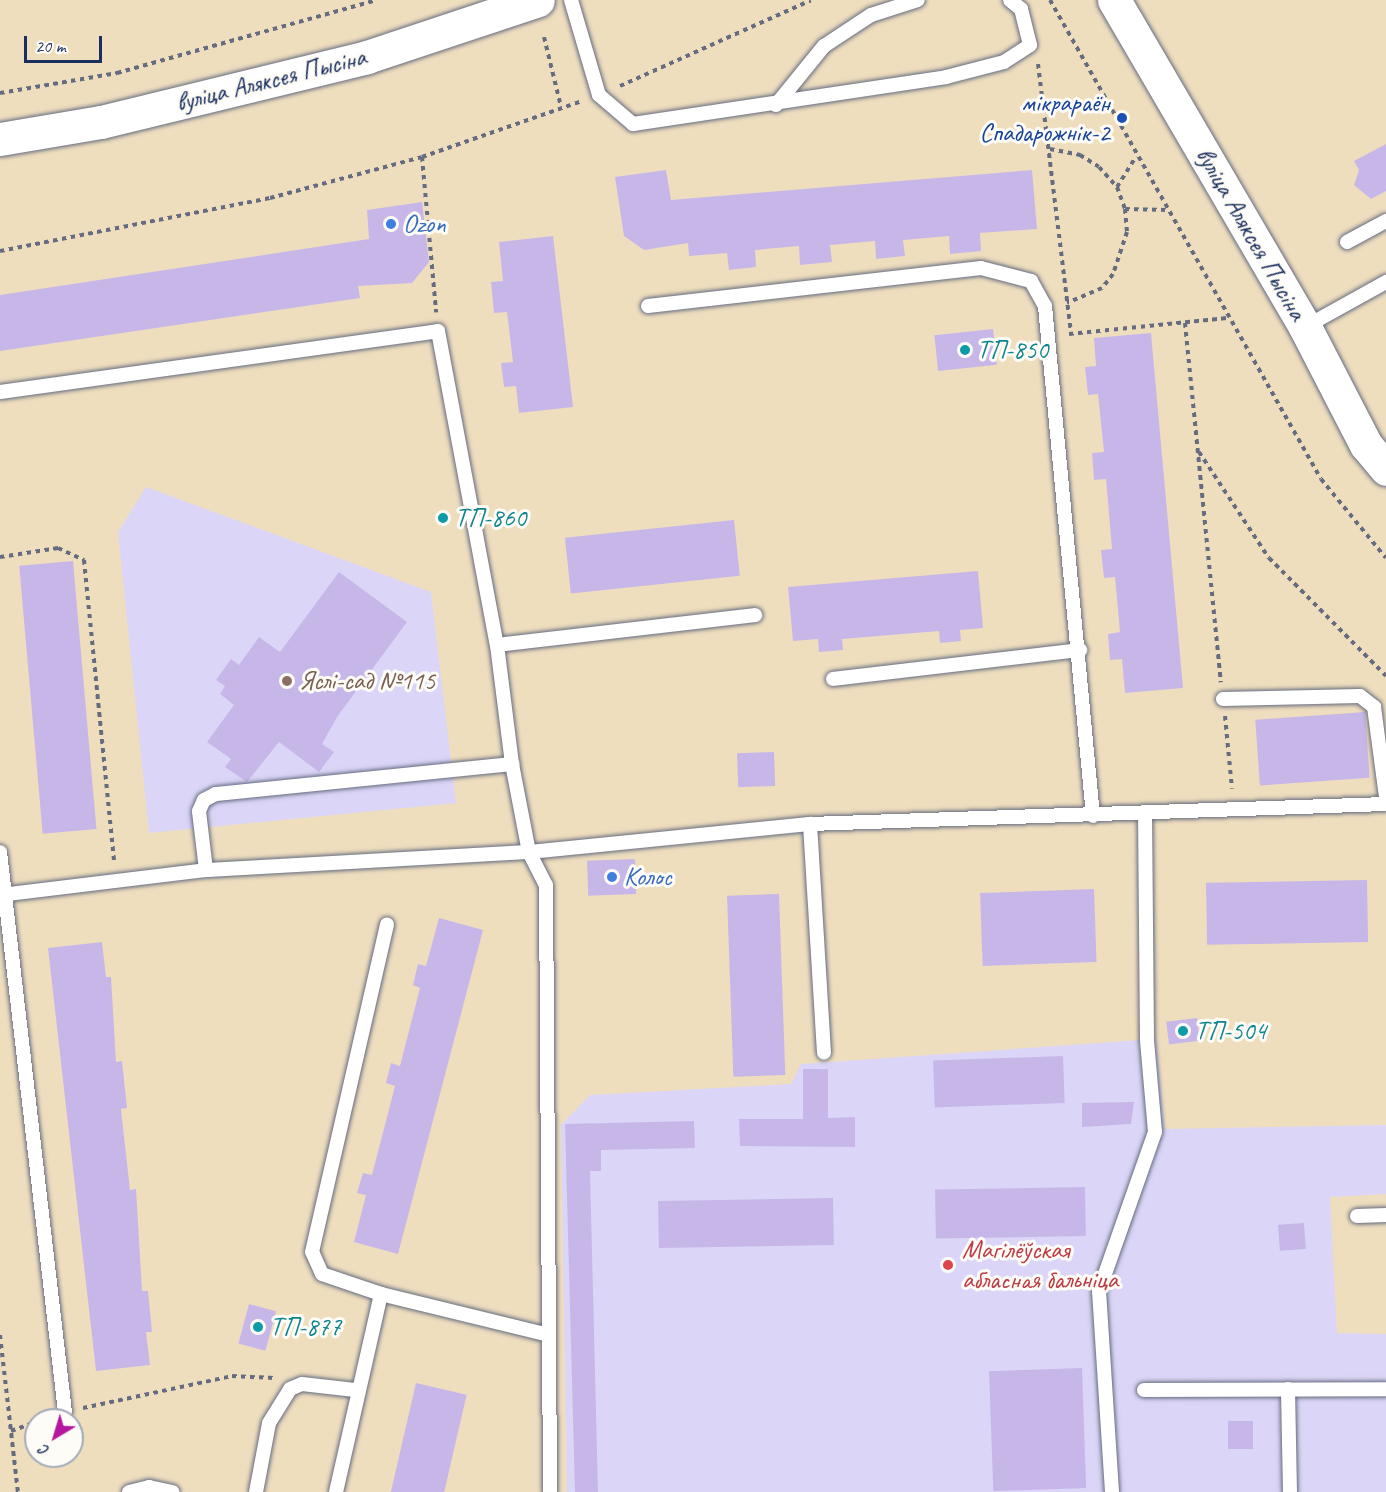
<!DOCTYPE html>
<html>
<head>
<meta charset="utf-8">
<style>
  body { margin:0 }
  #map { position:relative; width:1386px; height:1492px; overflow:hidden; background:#efdebe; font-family:Caveat,sans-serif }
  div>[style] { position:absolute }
  .built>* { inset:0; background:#dbd6f7 }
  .building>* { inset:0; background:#c7b7e9; transform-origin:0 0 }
  .path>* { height:4px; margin-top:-2px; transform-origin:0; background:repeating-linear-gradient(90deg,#656c80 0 4.5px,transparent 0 9px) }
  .roads { filter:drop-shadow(0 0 2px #656c80) drop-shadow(0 0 2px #656c80) }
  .service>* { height:14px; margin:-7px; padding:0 7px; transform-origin:7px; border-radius:7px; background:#fff }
  .secondary>* { height:33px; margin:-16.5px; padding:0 16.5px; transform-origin:16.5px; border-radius:16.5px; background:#fff }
  .primary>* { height:33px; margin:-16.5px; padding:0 16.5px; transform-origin:16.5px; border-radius:16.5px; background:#fff }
  .dots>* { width:16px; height:16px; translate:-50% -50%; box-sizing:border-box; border:3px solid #fdfcf7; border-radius:50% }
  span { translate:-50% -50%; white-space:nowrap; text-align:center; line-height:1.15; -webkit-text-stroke:6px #fdfcf7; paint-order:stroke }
  .street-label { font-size:26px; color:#1b2f5e }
  .transit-label { font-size:26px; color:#164399 }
  .right { translate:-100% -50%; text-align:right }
  .shop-label { font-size:26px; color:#366cbe }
  .left { translate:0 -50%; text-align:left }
  .culture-label { font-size:26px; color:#0d838f }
  .education-label { font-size:26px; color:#785e54 }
  .health-label { font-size:26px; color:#be3a42 }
  .north { position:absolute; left:24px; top:1408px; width:60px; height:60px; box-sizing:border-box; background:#fdfcf7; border:2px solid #a3aaba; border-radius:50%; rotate:218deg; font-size:16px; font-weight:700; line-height:24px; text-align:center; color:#1b2f5e }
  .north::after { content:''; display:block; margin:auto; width:21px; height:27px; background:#b5179e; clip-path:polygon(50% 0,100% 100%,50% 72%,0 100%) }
  .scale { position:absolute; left:24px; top:36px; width:78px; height:27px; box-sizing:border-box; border:3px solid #1b2f5e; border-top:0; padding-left:8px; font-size:18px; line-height:21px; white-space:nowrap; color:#1b2f5e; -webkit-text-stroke:4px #fdfcf7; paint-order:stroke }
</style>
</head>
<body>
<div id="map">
  <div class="built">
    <div style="clip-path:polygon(146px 487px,431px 592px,456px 803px,149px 833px,118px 532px)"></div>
    <div style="clip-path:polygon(1156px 1039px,1165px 1129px,1386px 1125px,1386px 1194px,1330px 1197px,1337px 1333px,1386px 1334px,1386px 1492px,567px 1492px,561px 1125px,590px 1095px,791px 1084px,801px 1064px)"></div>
  </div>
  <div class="building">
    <div style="clip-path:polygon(1386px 144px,1386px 191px,1371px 199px,1354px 185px,1359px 170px,1354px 161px)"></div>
    <div style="clip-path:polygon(666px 170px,671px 200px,1032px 170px,1037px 229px,980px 233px,981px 251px,950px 254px,949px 236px,903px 240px,905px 256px,876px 259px,875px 241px,830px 245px,832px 262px,800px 265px,799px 246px,755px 250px,756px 267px,729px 270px,727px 253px,689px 256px,688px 243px,644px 250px,624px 236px,615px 177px)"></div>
    <div style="clip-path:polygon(422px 202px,429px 262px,412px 283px,358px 286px,360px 298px,0 351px,0 295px,369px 239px,367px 210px)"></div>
    <div style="clip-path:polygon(553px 236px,573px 407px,519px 413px,516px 386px,504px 387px,501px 363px,513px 362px,507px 312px,494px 313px,491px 282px,503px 281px,499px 242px)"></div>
    <div style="left:993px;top:329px;width:36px;height:59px;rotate:84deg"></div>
    <div style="clip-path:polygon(1151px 333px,1183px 688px,1125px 693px,1122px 659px,1110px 660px,1108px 634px,1120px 632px,1115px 577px,1104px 578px,1101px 550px,1112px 549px,1106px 479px,1094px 480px,1092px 453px,1104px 452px,1098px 394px,1088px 395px,1085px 367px,1096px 366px,1094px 338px)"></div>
    <div style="left:734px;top:520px;width:56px;height:170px;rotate:84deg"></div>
    <div style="left:73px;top:561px;width:269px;height:54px;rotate:85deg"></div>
    <div style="clip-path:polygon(978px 571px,983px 628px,960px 630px,961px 641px,940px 643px,939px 631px,842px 639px,843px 650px,819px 652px,818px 639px,793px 641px,788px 587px)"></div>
    <div style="clip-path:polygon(339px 572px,407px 622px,337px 717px,322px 744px,334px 752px,319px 772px,279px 742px,247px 782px,225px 767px,231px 759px,207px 742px,234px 705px,220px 694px,225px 686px,216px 680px,231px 659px,239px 665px,259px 637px,280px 652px)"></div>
    <div style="left:1365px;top:712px;width:66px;height:110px;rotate:86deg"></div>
    <div style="left:774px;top:752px;width:34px;height:37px;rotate:88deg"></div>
    <div style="left:635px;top:859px;width:35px;height:48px;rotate:88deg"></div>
    <div style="left:1367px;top:880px;width:62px;height:161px;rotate:89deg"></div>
    <div style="left:1094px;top:889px;width:73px;height:114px;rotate:88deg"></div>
    <div style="left:779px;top:894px;width:181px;height:52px;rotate:88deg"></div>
    <div style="clip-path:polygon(439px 918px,483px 930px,398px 1254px,354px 1242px,366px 1195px,357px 1193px,363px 1173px,372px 1175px,395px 1086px,386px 1083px,391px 1063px,400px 1066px,420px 988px,413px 985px,418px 964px,426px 966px)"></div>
    <div style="clip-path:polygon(102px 942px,106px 977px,111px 977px,116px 1062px,122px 1061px,127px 1108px,121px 1109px,130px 1190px,136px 1189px,142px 1291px,148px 1291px,152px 1332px,146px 1332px,150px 1365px,96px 1371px,48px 948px)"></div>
    <div style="left:1197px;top:1018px;width:23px;height:31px;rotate:83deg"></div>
    <div style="left:1063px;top:1056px;width:47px;height:130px;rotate:88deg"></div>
    <div style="clip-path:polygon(803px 1069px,828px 1069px,828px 1118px,855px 1117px,855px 1147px,740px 1146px,739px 1119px,803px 1119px)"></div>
    <div style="clip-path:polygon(1134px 1102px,1131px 1124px,1082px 1127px,1082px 1103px)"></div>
    <div style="clip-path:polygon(694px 1121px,695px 1148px,601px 1150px,601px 1171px,590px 1171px,598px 1492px,575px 1492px,565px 1124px)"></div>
    <div style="left:1085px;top:1187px;width:49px;height:150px;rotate:89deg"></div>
    <div style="left:833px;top:1198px;width:47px;height:175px;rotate:89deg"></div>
    <div style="left:1304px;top:1223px;width:26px;height:26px;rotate:86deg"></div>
    <div style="left:249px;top:1304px;width:28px;height:41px;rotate:15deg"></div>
    <div style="left:1082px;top:1368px;width:120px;height:93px;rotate:88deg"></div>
    <div style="left:416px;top:1383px;width:52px;height:112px;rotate:13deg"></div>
    <div style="left:1228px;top:1421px;width:25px;height:28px"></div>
  </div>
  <div class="path">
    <div style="left:1050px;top:0;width:550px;rotate:60.5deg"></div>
    <div style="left:1321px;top:479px;width:102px;rotate:50.6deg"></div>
    <div style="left:544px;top:37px;width:72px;rotate:76.3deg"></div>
    <div style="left:1038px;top:64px;width:272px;rotate:83deg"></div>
    <div style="left:620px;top:86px;width:209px;rotate:-24.2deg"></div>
    <div style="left:0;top:93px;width:119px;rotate:-9.7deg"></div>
    <div style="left:117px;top:73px;width:269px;rotate:-15.7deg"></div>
    <div style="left:1050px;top:149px;width:31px;rotate:11deg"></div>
    <div style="left:1080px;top:155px;width:22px;rotate:32deg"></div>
    <div style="left:1099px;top:167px;width:27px;rotate:48deg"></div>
    <div style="left:1117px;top:187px;width:23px;rotate:70deg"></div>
    <div style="left:1125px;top:209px;width:23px;rotate:85deg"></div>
    <div style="left:1127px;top:232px;width:44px;rotate:108.4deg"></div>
    <div style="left:1113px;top:274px;width:18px;rotate:128deg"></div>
    <div style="left:1102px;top:288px;width:38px;rotate:157deg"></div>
    <div style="left:422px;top:157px;width:156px;rotate:84.8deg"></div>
    <div style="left:1117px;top:187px;width:36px;rotate:-58deg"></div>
    <div style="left:1125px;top:209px;width:43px;rotate:1.3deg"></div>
    <div style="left:0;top:251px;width:275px;rotate:-11.1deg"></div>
    <div style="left:270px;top:198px;width:157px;rotate:-15.1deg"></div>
    <div style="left:422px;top:157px;width:170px;rotate:-19.3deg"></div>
    <div style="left:1185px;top:323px;width:361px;rotate:84.3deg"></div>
    <div style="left:1069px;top:334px;width:159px;rotate:-5.8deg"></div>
    <div style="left:1199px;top:452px;width:127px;rotate:56.6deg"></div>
    <div style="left:1269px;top:558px;width:166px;rotate:45.2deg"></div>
    <div style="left:0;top:557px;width:59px;rotate:-8.8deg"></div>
    <div style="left:58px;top:548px;width:29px;rotate:25deg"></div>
    <div style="left:84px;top:560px;width:303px;rotate:84.3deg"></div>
    <div style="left:1225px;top:716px;width:73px;rotate:84.5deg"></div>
    <div style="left:0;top:1335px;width:158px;rotate:83.5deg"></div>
    <div style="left:83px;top:1408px;width:152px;rotate:-12.1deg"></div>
    <div style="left:232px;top:1376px;width:43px;rotate:2.7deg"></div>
    <div style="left:11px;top:1431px;width:27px;rotate:-20deg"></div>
  </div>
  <div class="roads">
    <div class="service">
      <div style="left:571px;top:0;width:99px;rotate:73.6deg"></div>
      <div style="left:599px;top:95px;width:45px;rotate:40.5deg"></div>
      <div style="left:633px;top:124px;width:317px;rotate:-8.5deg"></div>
      <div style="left:946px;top:77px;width:60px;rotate:-14.5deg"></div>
      <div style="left:1004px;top:62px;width:31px;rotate:-33deg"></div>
      <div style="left:1030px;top:45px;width:37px;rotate:-104deg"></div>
      <div style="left:1021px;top:9px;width:14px;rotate:-141deg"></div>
      <div style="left:776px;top:105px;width:76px;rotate:-50.9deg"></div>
      <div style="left:824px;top:46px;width:56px;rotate:-33.4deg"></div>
      <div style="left:871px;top:15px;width:49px;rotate:-17.7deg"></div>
      <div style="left:1347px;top:242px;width:44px;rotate:-28.3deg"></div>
      <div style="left:648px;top:306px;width:335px;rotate:-6.5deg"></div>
      <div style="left:981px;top:268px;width:52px;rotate:14.6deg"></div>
      <div style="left:1031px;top:281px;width:29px;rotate:61deg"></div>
      <div style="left:1045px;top:306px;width:512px;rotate:84.62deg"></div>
      <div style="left:1305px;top:327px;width:93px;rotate:-29.1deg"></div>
      <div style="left:0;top:392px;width:442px;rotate:-7.9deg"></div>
      <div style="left:438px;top:331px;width:319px;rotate:79.4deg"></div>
      <div style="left:497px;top:645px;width:120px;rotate:82.8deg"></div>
      <div style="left:512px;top:764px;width:90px;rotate:79.1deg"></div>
      <div style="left:529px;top:852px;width:37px;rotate:63deg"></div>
      <div style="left:546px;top:885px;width:607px;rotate:89.62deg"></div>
      <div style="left:497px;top:645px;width:260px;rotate:-6.6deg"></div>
      <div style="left:833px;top:679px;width:249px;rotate:-6.7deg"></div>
      <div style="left:1223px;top:699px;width:137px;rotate:-1.3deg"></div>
      <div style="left:1360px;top:696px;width:18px;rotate:38deg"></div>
      <div style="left:1374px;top:707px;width:91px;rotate:82.4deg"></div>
      <div style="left:810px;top:824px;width:229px;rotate:86.5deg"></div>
      <div style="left:0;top:852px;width:564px;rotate:83.38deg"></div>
      <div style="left:206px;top:870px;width:59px;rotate:-96.8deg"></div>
      <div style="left:199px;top:811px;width:12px;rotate:-66deg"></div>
      <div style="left:204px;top:800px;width:13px;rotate:-27deg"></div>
      <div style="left:216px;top:794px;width:298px;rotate:-5.8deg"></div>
      <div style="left:0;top:895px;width:208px;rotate:-6.9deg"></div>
      <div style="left:206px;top:870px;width:324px;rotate:-3.2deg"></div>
      <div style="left:529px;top:852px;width:282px;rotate:-5.7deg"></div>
      <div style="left:810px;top:824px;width:576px;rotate:-1.99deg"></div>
      <div style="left:1357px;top:1216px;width:29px;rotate:-2deg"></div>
      <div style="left:381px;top:1294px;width:62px;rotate:-161.3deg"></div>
      <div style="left:322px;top:1274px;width:24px;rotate:-114deg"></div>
      <div style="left:312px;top:1252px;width:336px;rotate:-77.1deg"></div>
      <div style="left:1288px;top:1389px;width:103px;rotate:88.9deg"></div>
      <div style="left:1144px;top:1390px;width:242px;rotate:-0.2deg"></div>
      <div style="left:129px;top:1492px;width:21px;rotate:-14deg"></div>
      <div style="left:149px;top:1487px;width:24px;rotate:12deg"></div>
      <div style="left:256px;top:1492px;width:70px;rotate:-79.3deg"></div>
      <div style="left:269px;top:1423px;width:40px;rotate:-58deg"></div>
      <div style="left:290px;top:1389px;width:13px;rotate:-23deg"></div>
      <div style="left:302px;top:1384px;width:53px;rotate:6.5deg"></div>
      <div style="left:336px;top:1492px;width:203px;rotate:-77.2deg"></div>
      <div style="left:381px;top:1294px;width:169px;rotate:13.7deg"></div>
      <div style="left:1112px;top:1492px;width:201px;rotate:-93.7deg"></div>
      <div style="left:1099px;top:1291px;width:169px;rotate:-70.6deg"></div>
      <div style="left:1155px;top:1132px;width:92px;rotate:-95deg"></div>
      <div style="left:1147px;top:1040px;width:225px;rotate:-90.5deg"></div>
    </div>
    <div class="secondary">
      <div style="left:1114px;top:0;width:379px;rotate:59.7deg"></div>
      <div style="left:1305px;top:327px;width:133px;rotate:62.7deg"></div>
      <div style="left:1366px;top:445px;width:31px;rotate:50deg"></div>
    </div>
    <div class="primary">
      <div style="left:0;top:139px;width:102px;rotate:-9.6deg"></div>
      <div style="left:101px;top:122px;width:274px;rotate:-13.7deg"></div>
      <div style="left:367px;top:57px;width:180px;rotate:-18.4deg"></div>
    </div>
  </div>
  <div class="dots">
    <div style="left:1122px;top:118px;background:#1a4fb4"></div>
    <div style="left:391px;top:224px;background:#3f7fe0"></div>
    <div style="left:965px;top:350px;background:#0f9aa8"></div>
    <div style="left:443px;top:518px;background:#0f9aa8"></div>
    <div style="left:287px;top:681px;background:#8d6e63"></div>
    <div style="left:612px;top:877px;background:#3f7fe0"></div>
    <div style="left:1183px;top:1031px;background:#0f9aa8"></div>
    <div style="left:948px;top:1265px;background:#e0444e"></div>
    <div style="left:258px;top:1327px;background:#0f9aa8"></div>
  </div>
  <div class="street-label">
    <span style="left:271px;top:80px;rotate:-14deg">вуліца Аляксея Пысіна</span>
    <span style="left:1251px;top:234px;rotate:60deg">вуліца Аляксея Пысіна</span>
  </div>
  <div class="transit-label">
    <span class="right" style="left:1110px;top:118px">мікрараён<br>Спадарожнік-2</span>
  </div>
  <div class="shop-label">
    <span class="left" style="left:403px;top:224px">Ozon</span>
    <span class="left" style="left:624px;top:877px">Колос</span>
  </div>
  <div class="culture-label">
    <span class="left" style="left:977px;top:350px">ТП-850</span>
    <span class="left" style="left:455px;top:518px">ТП-860</span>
    <span class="left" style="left:1195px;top:1031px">ТП-504</span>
    <span class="left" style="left:270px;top:1327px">ТП-877</span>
  </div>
  <div class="education-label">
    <span class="left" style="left:299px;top:681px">Яслі-сад №115</span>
  </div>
  <div class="health-label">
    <span class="left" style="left:962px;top:1265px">Магілёўская<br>абласная бальніца</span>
  </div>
  <div class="north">С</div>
  <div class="scale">20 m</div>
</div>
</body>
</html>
